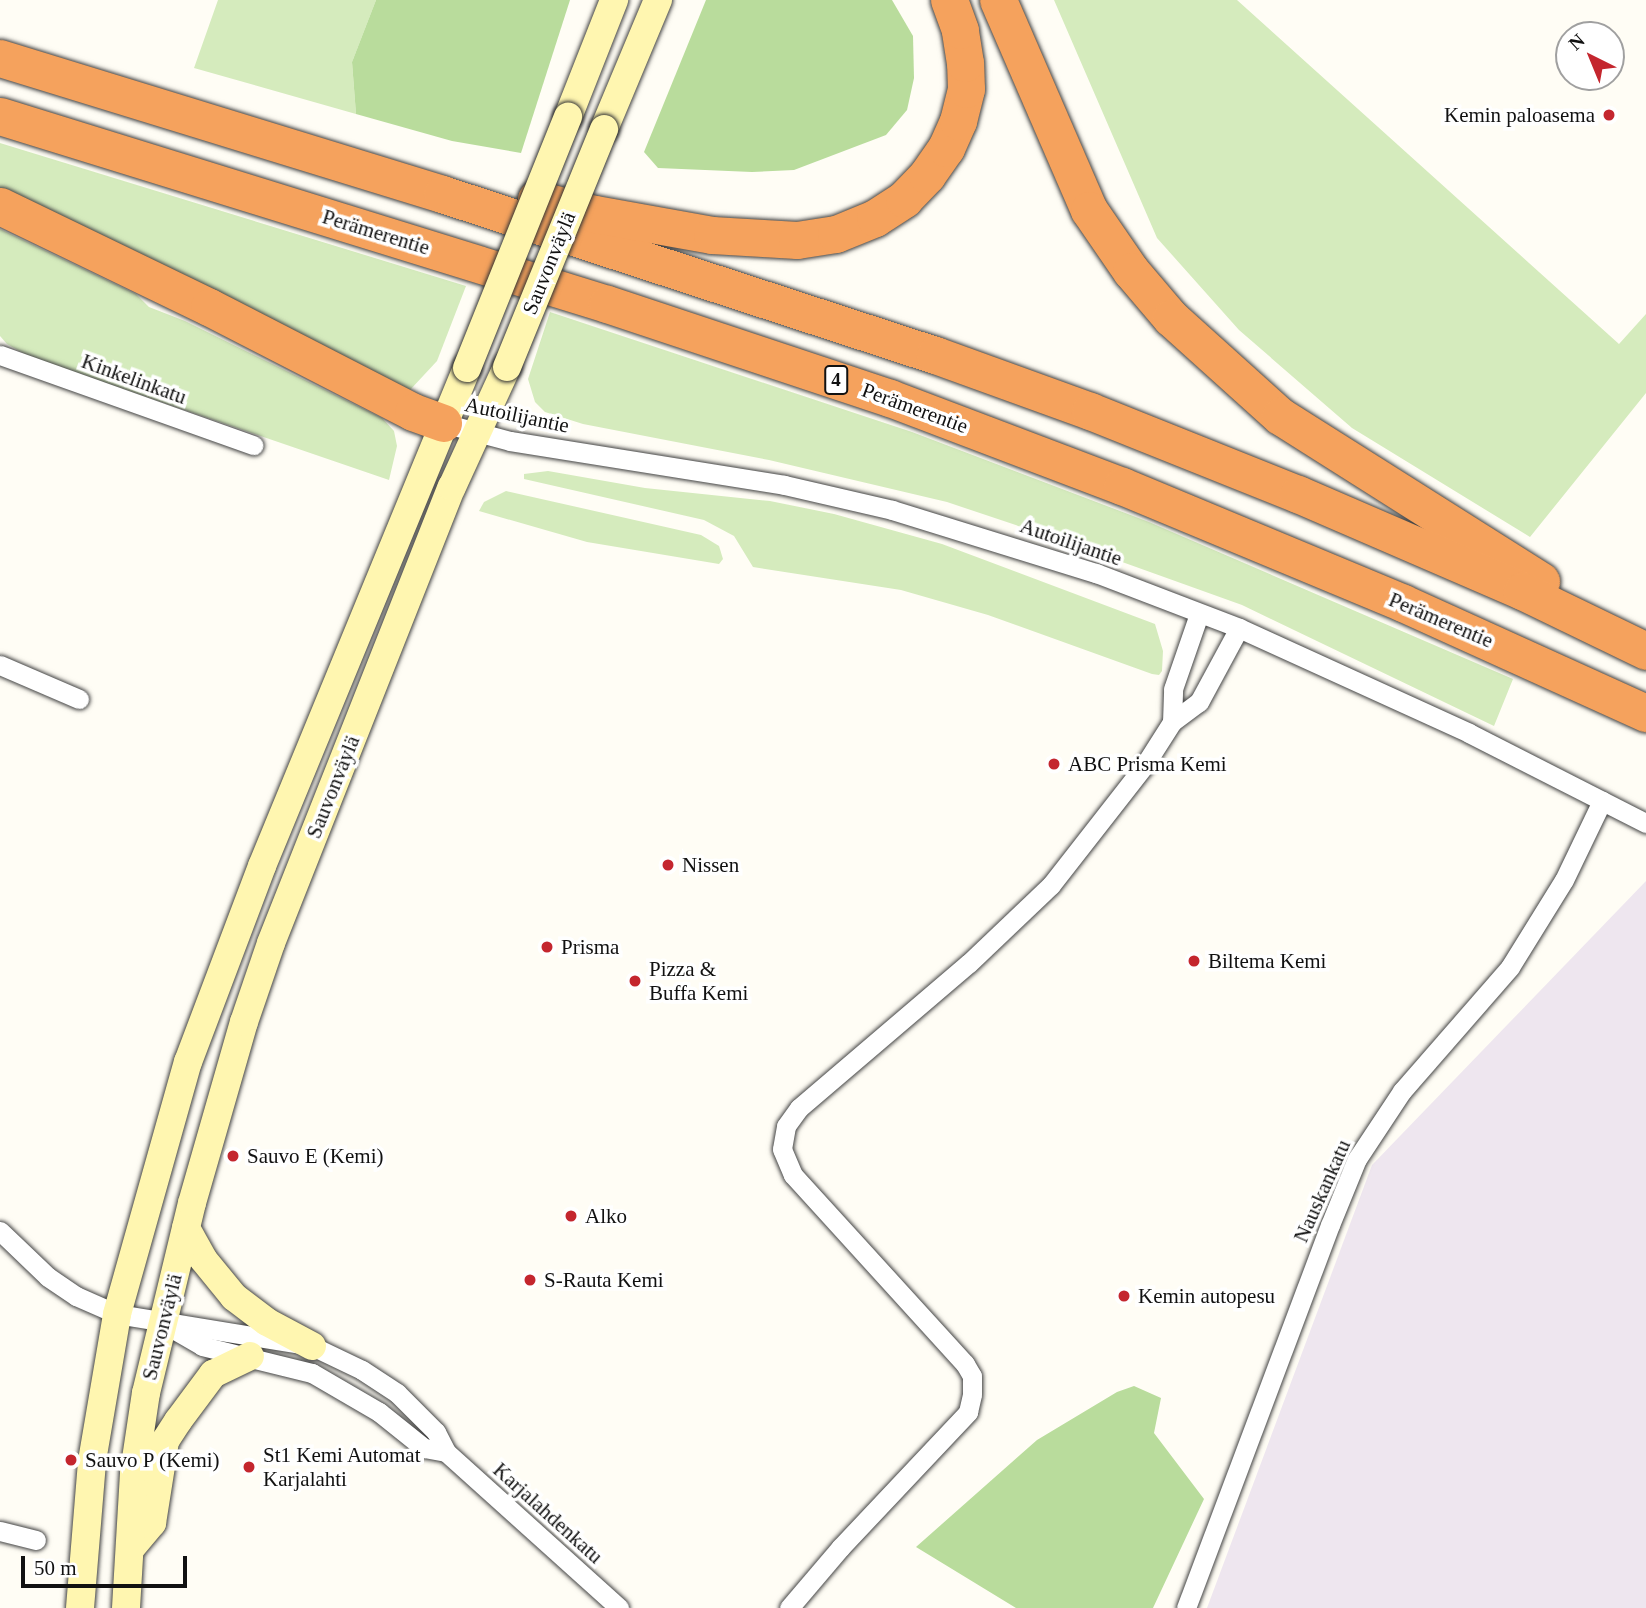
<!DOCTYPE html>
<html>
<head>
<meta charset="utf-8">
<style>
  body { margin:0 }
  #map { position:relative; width:1646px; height:1608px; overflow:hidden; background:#fffdf5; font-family:Georgia,serif }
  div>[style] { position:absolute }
  .industrial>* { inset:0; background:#eee6ef }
  .green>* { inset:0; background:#d5ebbd }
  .forest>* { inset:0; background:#b9dc9c }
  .roads { filter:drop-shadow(0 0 2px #444) drop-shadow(0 0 2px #444) }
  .street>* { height:19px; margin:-9.5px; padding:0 9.5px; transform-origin:9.5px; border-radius:9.5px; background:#fff }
  .secondary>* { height:28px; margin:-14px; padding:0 14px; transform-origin:14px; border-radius:14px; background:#fff6b0 }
  .highway>* { height:37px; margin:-18.5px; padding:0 18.5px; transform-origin:18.5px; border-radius:18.5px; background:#f5a25d }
  .bridges { filter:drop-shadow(0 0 2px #333) drop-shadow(0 0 2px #333) }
  .secondary-bridge>* { height:28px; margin:-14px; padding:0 14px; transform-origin:14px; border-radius:14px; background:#fff6b0 }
  .dots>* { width:19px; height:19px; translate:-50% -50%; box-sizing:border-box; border:4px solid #fff; border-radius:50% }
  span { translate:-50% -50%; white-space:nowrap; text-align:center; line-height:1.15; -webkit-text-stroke:7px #fff; paint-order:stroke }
  .shield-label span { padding:2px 5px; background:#fff; border:2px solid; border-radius:5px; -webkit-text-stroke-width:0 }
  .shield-label { font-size:19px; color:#111; font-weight:700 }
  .poi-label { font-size:21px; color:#111 }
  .right { translate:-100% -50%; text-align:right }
  .left { translate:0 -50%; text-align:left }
  .street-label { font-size:21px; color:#111 }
  .north { position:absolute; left:1555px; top:21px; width:70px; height:70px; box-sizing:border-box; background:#fff; border:2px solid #a0a0a0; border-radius:50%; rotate:317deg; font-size:19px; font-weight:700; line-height:28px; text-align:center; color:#111 }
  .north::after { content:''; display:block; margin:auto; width:24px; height:32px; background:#c4262e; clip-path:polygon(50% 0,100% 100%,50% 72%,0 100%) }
  .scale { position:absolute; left:21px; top:1556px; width:166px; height:32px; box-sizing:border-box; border:4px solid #111; border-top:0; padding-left:9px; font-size:21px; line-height:24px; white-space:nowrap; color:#111; -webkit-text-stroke:5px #fff; paint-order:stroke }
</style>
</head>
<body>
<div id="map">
  <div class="industrial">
    <div style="clip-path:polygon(1646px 881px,1646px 1608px,1207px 1608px,1372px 1165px)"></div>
  </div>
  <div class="green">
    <div style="clip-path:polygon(218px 0,376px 0,352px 62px,356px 114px,194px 68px)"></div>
    <div style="clip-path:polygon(1054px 0,1237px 0,1619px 344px,1646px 314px,1646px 393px,1530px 537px,1352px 428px,1239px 330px,1157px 238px)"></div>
    <div style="clip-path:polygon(0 143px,466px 286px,437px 361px,410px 390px,0 193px)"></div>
    <div style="clip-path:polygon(0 229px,136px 294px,149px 307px,185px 321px,382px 418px,394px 431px,397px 446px,389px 480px,30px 357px,7px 344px,0 336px)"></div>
    <div style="clip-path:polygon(550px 312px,912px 432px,1149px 522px,1513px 679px,1494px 726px,1242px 605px,1072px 544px,947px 502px,769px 460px,583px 424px,545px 412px,535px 402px,528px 379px)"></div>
    <div style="clip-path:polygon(548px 471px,645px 488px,770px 501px,834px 514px,942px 544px,1155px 624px,1163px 651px,1162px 671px,1159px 675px,1152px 674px,988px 615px,901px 590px,753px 567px,734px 536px,704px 520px,524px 479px,524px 474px)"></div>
    <div style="clip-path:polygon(506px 491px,701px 535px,719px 546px,723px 559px,719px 564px,587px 542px,479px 511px,484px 502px)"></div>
  </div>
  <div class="forest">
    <div style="clip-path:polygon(376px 0,570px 0,521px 153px,452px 141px,356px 114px,352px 62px)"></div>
    <div style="clip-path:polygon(706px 0,892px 0,913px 36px,914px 78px,907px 110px,886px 135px,794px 170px,752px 172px,658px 168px,644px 152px)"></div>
    <div style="clip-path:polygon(1134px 1386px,1161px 1398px,1154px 1433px,1204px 1499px,1153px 1608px,1016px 1608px,916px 1547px,1037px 1440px,1117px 1392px)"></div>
  </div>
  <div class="roads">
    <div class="street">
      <div style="left:0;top:355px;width:269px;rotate:19.6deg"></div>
      <div style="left:443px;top:423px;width:69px;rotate:15deg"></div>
      <div style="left:510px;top:441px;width:278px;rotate:9.1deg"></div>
      <div style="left:784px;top:485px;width:111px;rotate:13deg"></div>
      <div style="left:892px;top:510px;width:214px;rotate:17.2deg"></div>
      <div style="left:1096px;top:573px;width:153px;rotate:21deg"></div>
      <div style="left:1239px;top:628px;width:253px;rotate:24.5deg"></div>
      <div style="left:1469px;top:733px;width:199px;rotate:27deg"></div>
      <div style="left:0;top:665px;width:86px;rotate:23.3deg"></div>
      <div style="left:1172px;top:722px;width:33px;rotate:-88deg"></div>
      <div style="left:1173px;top:689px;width:79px;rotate:-70.9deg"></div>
      <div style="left:0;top:1231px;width:66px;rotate:43.8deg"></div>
      <div style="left:48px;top:1277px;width:34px;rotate:34deg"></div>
      <div style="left:76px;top:1296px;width:45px;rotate:23.7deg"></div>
      <div style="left:117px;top:1314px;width:198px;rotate:9.3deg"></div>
      <div style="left:312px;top:1346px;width:55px;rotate:25.6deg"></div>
      <div style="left:362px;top:1370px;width:42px;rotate:33.3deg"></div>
      <div style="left:397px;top:1393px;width:55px;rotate:45deg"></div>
      <div style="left:436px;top:1432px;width:22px;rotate:63deg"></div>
      <div style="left:446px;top:1452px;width:233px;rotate:42deg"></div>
      <div style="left:168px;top:1326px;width:39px;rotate:30deg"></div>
      <div style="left:202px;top:1346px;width:113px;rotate:13.8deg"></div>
      <div style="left:312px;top:1373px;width:78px;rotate:30.2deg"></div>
      <div style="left:379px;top:1412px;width:58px;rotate:38.7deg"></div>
      <div style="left:424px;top:1448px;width:22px;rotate:10deg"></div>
      <div style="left:0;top:1531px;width:37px;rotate:14deg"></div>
      <div style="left:789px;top:1608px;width:79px;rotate:-49.6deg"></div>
      <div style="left:840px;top:1548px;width:187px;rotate:-46.7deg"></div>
      <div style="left:968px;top:1412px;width:18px;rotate:-77deg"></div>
      <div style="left:972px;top:1394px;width:18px;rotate:-90deg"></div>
      <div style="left:972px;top:1376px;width:14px;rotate:-120deg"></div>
      <div style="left:965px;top:1364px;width:256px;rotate:-132.3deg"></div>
      <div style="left:793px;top:1175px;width:28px;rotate:-113deg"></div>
      <div style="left:782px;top:1149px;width:23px;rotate:-80deg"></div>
      <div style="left:786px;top:1126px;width:22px;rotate:-54deg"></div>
      <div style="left:799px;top:1108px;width:223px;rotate:-40.5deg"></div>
      <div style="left:969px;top:963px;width:113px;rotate:-43.6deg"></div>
      <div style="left:1051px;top:885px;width:151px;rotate:-52deg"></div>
      <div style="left:1144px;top:766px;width:52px;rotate:-57.5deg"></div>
      <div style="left:1172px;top:722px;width:34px;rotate:-37deg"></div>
      <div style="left:1199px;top:702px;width:84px;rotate:-61.6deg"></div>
      <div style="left:1186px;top:1608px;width:409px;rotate:-69.4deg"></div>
      <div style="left:1330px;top:1225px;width:71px;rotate:-67.8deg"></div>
      <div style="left:1357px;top:1159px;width:82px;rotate:-56.5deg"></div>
      <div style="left:1402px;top:1091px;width:164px;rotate:-48.9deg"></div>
      <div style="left:1510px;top:967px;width:102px;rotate:-58.2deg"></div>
      <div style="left:1564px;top:880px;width:88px;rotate:-64.3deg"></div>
    </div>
    <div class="secondary">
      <div style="left:568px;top:117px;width:126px;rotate:-68.5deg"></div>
      <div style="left:604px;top:129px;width:140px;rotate:-67.3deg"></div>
      <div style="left:186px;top:1228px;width:35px;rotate:61deg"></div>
      <div style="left:203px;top:1259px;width:49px;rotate:50.8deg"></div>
      <div style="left:234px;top:1297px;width:41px;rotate:37.1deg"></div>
      <div style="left:267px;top:1322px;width:51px;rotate:28.1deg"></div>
      <div style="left:131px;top:1548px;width:33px;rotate:-50deg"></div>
      <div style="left:152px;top:1523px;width:83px;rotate:-81deg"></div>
      <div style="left:165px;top:1441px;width:24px;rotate:-57deg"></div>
      <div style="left:178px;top:1421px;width:59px;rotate:-53.3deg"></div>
      <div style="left:213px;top:1374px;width:41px;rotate:-25.9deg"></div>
      <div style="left:80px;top:1608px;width:147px;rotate:-85.3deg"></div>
      <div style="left:92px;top:1461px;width:149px;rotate:-80.3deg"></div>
      <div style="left:117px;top:1314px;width:262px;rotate:-74.3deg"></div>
      <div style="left:188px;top:1062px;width:210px;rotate:-69.3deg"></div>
      <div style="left:262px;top:866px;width:539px;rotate:-67.63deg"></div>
      <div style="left:126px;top:1608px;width:136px;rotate:-86.6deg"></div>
      <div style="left:134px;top:1472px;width:80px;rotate:-81.4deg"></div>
      <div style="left:146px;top:1393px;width:195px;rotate:-76.4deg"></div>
      <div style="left:192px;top:1203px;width:188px;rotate:-74deg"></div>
      <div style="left:244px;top:1022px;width:83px;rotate:-71.1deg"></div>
      <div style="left:271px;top:943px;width:491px;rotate:-68.4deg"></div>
      <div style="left:452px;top:487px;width:132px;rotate:-65.4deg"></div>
    </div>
    <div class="highway">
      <div style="left:998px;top:0;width:229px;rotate:66.6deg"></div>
      <div style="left:1089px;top:210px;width:74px;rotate:55.5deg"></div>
      <div style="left:1131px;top:271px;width:62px;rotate:49.6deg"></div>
      <div style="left:1171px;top:318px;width:147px;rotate:42deg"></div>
      <div style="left:1280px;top:416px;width:309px;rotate:32.3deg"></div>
      <div style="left:0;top:58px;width:462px;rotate:17.1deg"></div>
      <div style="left:442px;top:194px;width:519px;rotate:18.09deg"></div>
      <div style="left:935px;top:355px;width:165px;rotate:19.9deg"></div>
      <div style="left:1090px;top:411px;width:224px;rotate:21.8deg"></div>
      <div style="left:1298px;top:494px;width:244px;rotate:23.4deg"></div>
      <div style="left:1522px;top:591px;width:138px;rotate:25.8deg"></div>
      <div style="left:0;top:116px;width:635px;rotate:17.21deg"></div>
      <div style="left:607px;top:304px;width:298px;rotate:18.4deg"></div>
      <div style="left:890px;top:398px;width:248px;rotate:20.8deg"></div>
      <div style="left:1122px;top:486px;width:304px;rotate:22.6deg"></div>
      <div style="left:1403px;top:603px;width:267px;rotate:24.4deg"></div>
      <div style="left:536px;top:199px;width:61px;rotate:14.3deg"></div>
      <div style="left:595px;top:214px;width:119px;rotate:10.2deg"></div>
      <div style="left:712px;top:235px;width:85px;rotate:3.4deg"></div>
      <div style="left:797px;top:240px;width:39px;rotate:-9deg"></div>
      <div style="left:836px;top:234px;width:42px;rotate:-22.3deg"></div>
      <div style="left:875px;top:218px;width:35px;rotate:-33deg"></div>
      <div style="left:904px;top:199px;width:33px;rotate:-46deg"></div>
      <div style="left:927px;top:175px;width:33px;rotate:-55deg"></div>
      <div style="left:946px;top:148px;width:30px;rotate:-66deg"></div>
      <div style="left:958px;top:121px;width:33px;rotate:-76deg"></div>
      <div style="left:966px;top:89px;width:26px;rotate:-92deg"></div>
      <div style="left:965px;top:63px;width:33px;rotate:-99deg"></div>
      <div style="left:960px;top:30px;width:32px;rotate:-110deg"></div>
      <div style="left:0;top:206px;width:232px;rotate:25.8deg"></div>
      <div style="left:209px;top:307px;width:229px;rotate:27.2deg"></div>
      <div style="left:413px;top:412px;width:32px;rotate:20deg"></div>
    </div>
  </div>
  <div class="bridges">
    <div class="secondary-bridge">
      <div style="left:507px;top:367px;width:257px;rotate:-67.8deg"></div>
      <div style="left:467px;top:368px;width:271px;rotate:-68.1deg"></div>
    </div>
  </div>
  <div class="dots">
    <div style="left:1609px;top:115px;background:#c4262e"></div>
    <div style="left:1054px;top:764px;background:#c4262e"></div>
    <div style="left:668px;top:865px;background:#c4262e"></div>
    <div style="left:547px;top:947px;background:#c4262e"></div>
    <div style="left:1194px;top:961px;background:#c4262e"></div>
    <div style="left:635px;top:981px;background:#c4262e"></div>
    <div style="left:233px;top:1156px;background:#c4262e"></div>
    <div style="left:571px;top:1216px;background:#c4262e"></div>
    <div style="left:530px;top:1280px;background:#c4262e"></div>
    <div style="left:1124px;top:1296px;background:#c4262e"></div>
    <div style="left:71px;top:1460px;background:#c4262e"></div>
    <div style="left:249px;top:1467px;background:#c4262e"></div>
  </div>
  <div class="shield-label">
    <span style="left:836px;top:380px">4</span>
  </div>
  <div class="poi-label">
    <span class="right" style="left:1595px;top:115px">Kemin paloasema</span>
    <span class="left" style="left:1068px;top:764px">ABC Prisma Kemi</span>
    <span class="left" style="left:682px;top:865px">Nissen</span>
    <span class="left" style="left:561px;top:947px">Prisma</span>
    <span class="left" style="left:1208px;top:961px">Biltema Kemi</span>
    <span class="left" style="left:649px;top:981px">Pizza &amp;<br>Buffa Kemi</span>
    <span class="left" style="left:247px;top:1156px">Sauvo E (Kemi)</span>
    <span class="left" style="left:585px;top:1216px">Alko</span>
    <span class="left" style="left:544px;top:1280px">S-Rauta Kemi</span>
    <span class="left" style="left:1138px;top:1296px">Kemin autopesu</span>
    <span class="left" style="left:263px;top:1467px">St1 Kemi Automat<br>Karjalahti</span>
    <span class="left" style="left:85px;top:1460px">Sauvo P (Kemi)</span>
  </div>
  <div class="street-label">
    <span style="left:376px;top:232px;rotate:17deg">Perämerentie</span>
    <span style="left:549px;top:263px;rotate:-68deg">Sauvonväylä</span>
    <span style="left:134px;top:379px;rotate:20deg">Kinkelinkatu</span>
    <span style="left:915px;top:408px;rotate:20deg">Perämerentie</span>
    <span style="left:517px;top:415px;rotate:12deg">Autoilijantie</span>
    <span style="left:1071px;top:542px;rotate:19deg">Autoilijantie</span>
    <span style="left:1441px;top:620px;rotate:23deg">Perämerentie</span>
    <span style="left:333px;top:787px;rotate:-68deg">Sauvonväylä</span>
    <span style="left:1322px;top:1191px;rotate:-66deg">Nauskankatu</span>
    <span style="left:162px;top:1327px;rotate:-76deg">Sauvonväylä</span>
    <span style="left:548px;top:1513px;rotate:42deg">Karjalahdenkatu</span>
  </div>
  <div class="north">N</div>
  <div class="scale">50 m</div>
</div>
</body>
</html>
